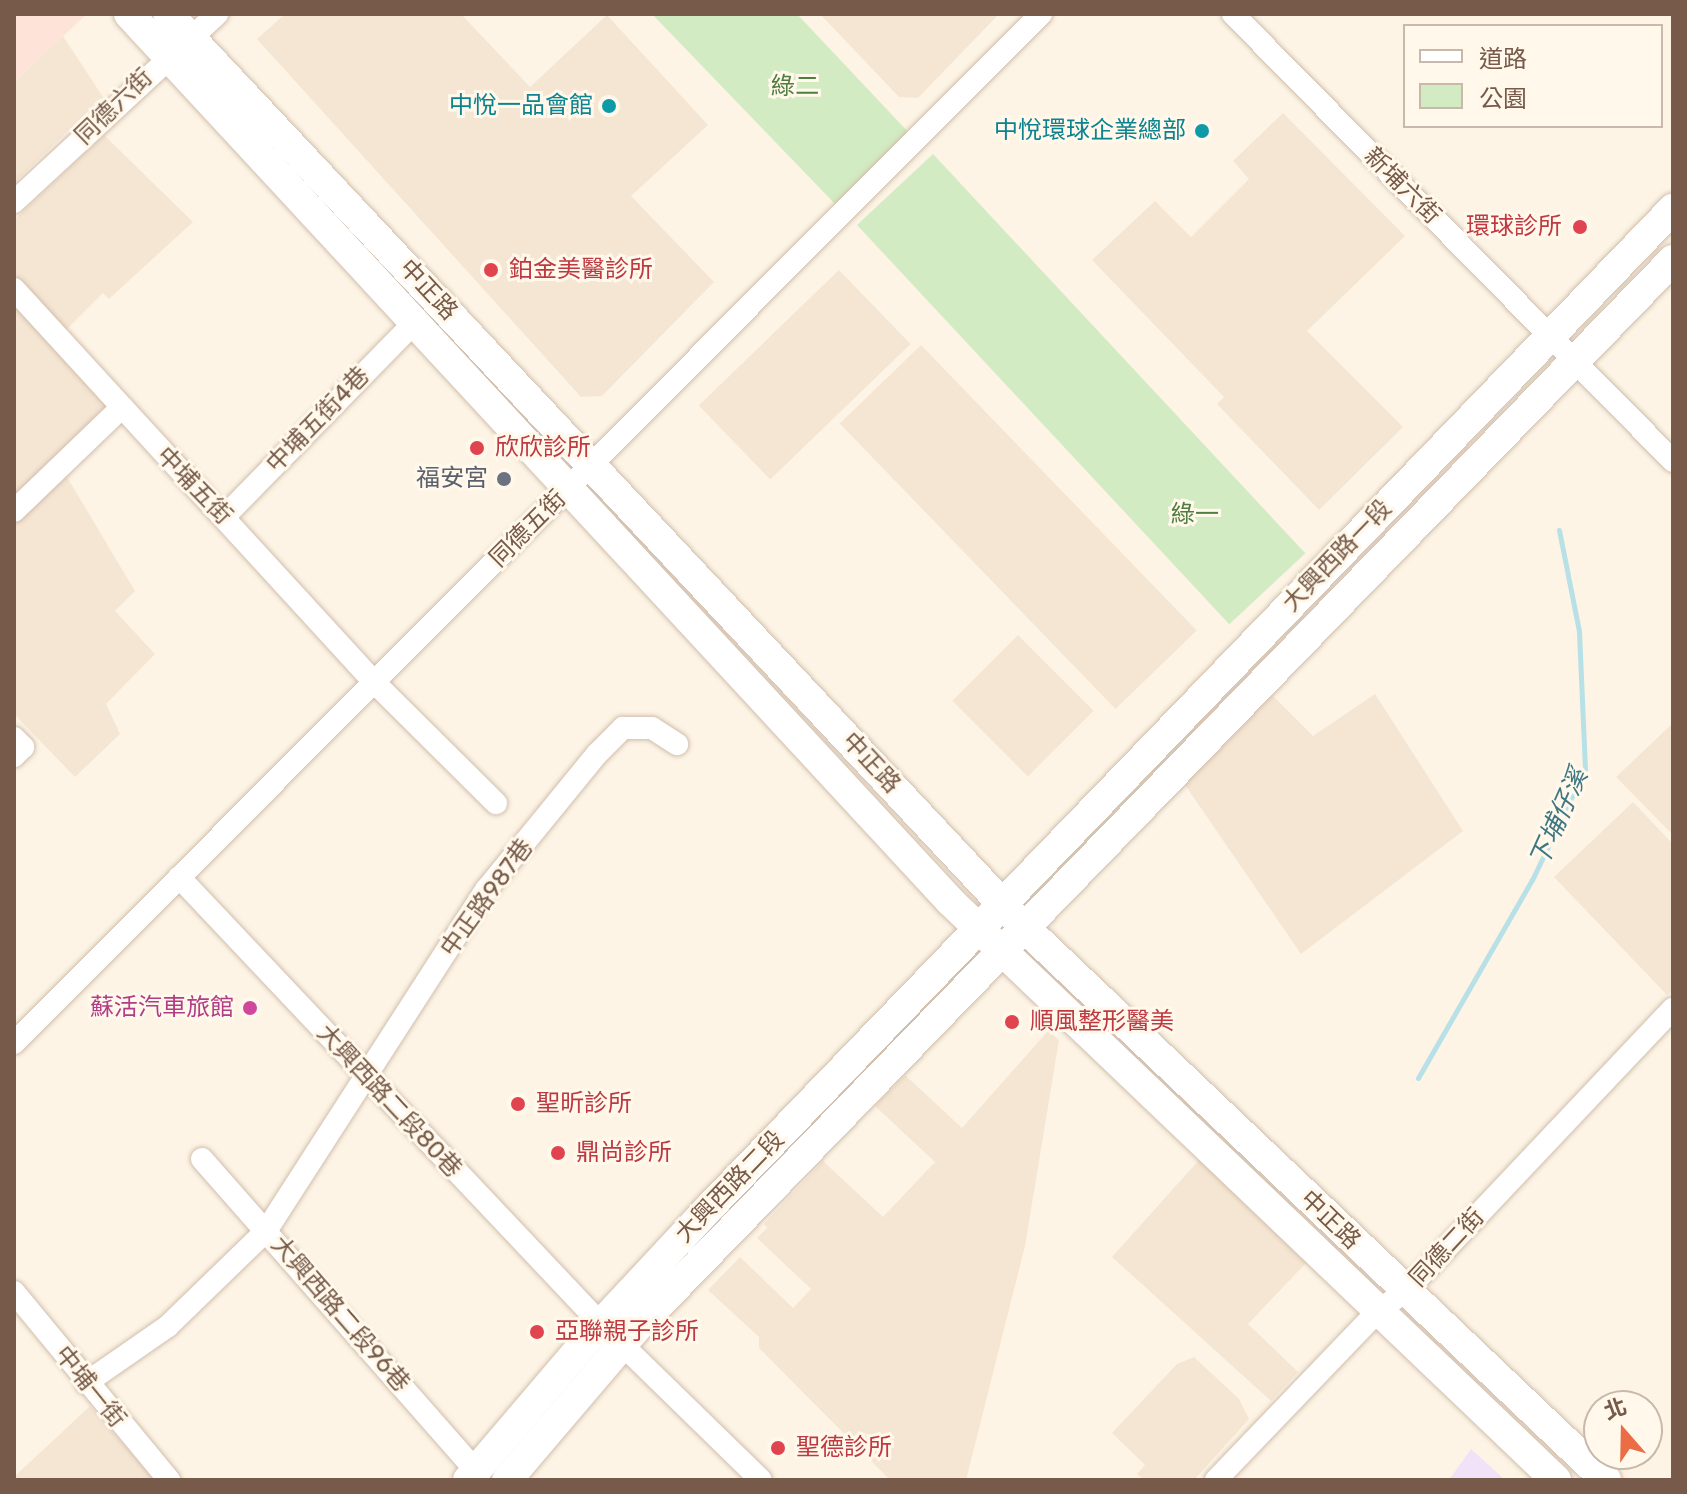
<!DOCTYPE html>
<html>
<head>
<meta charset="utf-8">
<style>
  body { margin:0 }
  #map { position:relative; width:1687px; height:1494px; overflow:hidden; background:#fdf4e5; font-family:Rubik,"Noto Sans TC",sans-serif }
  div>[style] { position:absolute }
  .residential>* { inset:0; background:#f5e6d3; transform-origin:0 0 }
  .commercial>* { inset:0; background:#fee4d8 }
  .education>* { inset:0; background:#f1e1f9 }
  .green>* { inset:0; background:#d2ebc2; transform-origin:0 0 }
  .stream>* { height:5px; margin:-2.5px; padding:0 2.5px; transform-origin:2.5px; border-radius:2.5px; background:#b8e0e7 }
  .roads { filter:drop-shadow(0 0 2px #d1bead) drop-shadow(0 0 2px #d1bead) }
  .street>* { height:22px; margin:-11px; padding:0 11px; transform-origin:11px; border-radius:11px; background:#fff }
  .secondary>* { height:30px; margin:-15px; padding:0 15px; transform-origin:15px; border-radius:15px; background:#fff }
  .dots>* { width:22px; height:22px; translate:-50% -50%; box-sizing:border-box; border:4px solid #fff8eb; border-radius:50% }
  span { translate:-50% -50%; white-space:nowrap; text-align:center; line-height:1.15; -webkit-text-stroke:6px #fff8eb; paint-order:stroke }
  .park-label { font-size:24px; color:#527d41 }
  .culture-label { font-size:24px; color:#0d838f }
  .right { translate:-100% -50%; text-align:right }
  .street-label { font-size:24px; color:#775a49 }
  .health-label { font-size:24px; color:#be3a42 }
  .left { translate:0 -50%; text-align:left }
  .worship-label { font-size:24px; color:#5b616d }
  .hotel-label { font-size:24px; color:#b23c85 }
  .water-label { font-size:26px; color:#3f7783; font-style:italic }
  .frame { position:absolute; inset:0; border:16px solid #775a49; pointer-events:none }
  .legend { position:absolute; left:1403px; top:24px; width:260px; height:104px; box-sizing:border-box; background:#fff8eb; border:2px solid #c9b9aa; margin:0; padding:10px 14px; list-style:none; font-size:24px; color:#775a49 }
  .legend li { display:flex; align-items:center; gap:16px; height:40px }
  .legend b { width:40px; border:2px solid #c9b9aa }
  .north { position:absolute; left:1583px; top:1390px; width:80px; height:80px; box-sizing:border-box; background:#fff8eb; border:2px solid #c9b9aa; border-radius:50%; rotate:340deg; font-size:22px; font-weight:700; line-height:32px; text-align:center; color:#775a49 }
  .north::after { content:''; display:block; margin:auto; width:28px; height:36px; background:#ea6d46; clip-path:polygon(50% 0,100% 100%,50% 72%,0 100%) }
</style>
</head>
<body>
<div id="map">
  <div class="residential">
    <div style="clip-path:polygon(285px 14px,461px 14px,530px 87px,607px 15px,708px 125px,631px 196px,714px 282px,602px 396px,581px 397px,257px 39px)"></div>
    <div style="clip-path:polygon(820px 14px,999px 14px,918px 98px,899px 97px)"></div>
    <div style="clip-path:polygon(63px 36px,103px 97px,14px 183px,14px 82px)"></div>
    <div style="clip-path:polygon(1283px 113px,1405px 236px,1307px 331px,1403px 427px,1319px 510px,1217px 404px,1224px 397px,1092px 260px,1155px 201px,1191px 237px,1249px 179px,1233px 161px)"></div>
    <div style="clip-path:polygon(104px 135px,193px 222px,109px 299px,103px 293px,65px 331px,14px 275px,14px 220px)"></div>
    <div style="left:839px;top:270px;width:103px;height:195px;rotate:46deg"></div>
    <div style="clip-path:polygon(14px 301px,113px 407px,14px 504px)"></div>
    <div style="left:921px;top:345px;width:397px;height:113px;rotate:46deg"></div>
    <div style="clip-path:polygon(64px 472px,135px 591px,115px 611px,155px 654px,106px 704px,120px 734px,75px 777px,14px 714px,14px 521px)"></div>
    <div style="left:1018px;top:635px;width:107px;height:93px;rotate:45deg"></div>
    <div style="clip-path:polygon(1264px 687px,1313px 736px,1375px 694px,1463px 831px,1301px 954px,1179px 776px)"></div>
    <div style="clip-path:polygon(1673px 723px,1673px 835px,1616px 777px)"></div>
    <div style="clip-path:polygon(1633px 802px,1673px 844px,1673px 990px,1667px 995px,1554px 877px)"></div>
    <div style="clip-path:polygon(1048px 1031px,1059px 1040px,1025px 1246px,966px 1480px,890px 1480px,759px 1348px,759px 1337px,708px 1290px,740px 1257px,793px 1308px,811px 1289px,757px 1238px,767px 1228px,764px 1224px,823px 1161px,883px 1217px,935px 1162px,875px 1106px,905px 1075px,962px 1128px)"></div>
    <div style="clip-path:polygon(1199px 1160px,1306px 1263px,1248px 1324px,1298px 1372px,1271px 1401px,1112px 1257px)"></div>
    <div style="clip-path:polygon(1194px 1357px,1239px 1399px,1249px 1419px,1194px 1480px,1144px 1480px,1137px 1474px,1145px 1465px,1112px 1433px,1177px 1364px)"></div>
    <div style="clip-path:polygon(90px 1406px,155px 1480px,14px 1480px,14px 1477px)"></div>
  </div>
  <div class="commercial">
    <div style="clip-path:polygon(14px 14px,87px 14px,14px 82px)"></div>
  </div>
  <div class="education">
    <div style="clip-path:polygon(1471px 1449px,1505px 1480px,1449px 1480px)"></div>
  </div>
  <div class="green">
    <div style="clip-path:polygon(652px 14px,797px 14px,911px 135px,838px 207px)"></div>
    <div style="left:933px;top:154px;width:546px;height:104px;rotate:47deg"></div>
  </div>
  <div class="stream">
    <div style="left:1418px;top:1078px;width:228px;rotate:-60.1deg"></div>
    <div style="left:1532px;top:880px;width:123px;rotate:-64.5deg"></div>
    <div style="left:1585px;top:769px;width:138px;rotate:-92.5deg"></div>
    <div style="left:1579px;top:631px;width:103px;rotate:-101.2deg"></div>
  </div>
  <div class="roads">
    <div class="street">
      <div style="left:1233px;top:14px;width:627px;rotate:45.45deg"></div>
      <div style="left:14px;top:202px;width:277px;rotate:-42.8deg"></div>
      <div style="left:14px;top:289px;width:533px;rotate:47.51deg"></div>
      <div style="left:374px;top:682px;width:172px;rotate:44.8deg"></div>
      <div style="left:14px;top:511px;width:150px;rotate:-43.9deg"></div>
      <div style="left:225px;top:516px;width:269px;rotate:-45.6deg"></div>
      <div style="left:14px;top:738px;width:13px;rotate:45deg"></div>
      <div style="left:23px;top:747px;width:13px;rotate:135deg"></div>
      <div style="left:179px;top:877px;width:615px;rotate:46.65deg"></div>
      <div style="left:601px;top:1324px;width:223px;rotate:44.3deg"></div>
      <div style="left:14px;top:1043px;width:1454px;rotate:-45.06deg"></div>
      <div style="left:202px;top:1159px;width:415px;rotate:48.7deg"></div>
      <div style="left:14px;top:1292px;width:244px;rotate:50.5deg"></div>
      <div style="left:86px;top:1383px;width:100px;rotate:-34.8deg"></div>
      <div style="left:168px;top:1326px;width:136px;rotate:-44.1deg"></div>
      <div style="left:266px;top:1231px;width:406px;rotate:-57.2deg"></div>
      <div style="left:486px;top:890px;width:176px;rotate:-50.8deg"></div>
      <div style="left:597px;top:754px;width:37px;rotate:-45deg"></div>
      <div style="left:623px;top:728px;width:29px"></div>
      <div style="left:652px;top:728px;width:30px;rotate:33deg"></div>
      <div style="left:1216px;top:1480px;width:236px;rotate:-46.2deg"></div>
      <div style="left:1379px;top:1310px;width:32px;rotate:-35deg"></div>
      <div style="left:1405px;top:1292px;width:390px;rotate:-46.6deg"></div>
    </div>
    <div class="secondary">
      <div style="left:129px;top:14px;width:1209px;rotate:47.21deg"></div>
      <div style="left:950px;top:901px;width:838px;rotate:43.69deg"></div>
      <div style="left:168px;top:14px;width:1252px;rotate:46.85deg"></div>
      <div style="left:1024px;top:927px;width:803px;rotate:43.54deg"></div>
      <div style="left:468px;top:1480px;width:205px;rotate:-49.6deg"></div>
      <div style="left:601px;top:1324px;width:164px;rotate:-47deg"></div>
      <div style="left:713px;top:1204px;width:1383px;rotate:-46.03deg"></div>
      <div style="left:507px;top:1480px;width:205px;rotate:-49.6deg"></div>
      <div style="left:640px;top:1324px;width:1483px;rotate:-45.85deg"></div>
    </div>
  </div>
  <div class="dots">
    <div style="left:609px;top:106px;background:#0f9aa8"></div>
    <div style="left:1202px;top:131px;background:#0f9aa8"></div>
    <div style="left:1580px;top:227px;background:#e0444e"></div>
    <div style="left:491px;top:270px;background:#e0444e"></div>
    <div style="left:477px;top:448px;background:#e0444e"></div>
    <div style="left:504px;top:479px;background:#6b7280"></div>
    <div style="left:250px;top:1008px;background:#d1479c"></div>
    <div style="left:1012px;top:1022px;background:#e0444e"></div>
    <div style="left:518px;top:1104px;background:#e0444e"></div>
    <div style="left:558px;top:1153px;background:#e0444e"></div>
    <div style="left:537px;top:1332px;background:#e0444e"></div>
    <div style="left:778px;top:1448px;background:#e0444e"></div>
  </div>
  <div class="park-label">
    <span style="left:795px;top:87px">綠二</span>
    <span style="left:1195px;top:515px">綠一</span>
  </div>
  <div class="culture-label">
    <span class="right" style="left:593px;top:106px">中悅一品會館</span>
    <span class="right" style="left:1186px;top:131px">中悅環球企業總部</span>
  </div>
  <div class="street-label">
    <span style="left:114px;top:107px;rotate:-44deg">同德六街</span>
    <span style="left:1402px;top:186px;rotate:45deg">新埔六街</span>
    <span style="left:428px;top:290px;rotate:47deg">中正路</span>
    <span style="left:318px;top:420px;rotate:-46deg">中埔五街4巷</span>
    <span style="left:194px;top:486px;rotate:46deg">中埔五街</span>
    <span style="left:528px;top:529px;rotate:-45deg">同德五街</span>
    <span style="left:1337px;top:556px;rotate:-46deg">大興西路一段</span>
    <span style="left:871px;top:763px;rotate:47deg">中正路</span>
    <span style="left:487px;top:898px;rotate:-54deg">中正路987巷</span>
    <span style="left:389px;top:1101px;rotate:47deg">大興西路二段80巷</span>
    <span style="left:730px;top:1187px;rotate:-46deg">大興西路二段</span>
    <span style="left:1330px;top:1220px;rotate:44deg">中正路</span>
    <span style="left:1447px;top:1248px;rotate:-47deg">同德二街</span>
    <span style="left:340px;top:1314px;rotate:49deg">大興西路二段96巷</span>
    <span style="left:90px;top:1387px;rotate:51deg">中埔一街</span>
  </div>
  <div class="health-label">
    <span class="right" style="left:1562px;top:227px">環球診所</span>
    <span class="left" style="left:509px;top:270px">鉑金美醫診所</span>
    <span class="left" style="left:495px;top:448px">欣欣診所</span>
    <span class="left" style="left:1030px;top:1022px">順風整形醫美</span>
    <span class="left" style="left:536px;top:1104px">聖昕診所</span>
    <span class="left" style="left:576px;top:1153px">鼎尚診所</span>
    <span class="left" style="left:555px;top:1332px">亞聯親子診所</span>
    <span class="left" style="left:796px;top:1448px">聖德診所</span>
  </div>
  <div class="worship-label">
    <span class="right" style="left:488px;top:479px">福安宮</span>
  </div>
  <div class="hotel-label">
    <span class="right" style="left:234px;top:1008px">蘇活汽車旅館</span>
  </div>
  <div class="water-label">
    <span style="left:1559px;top:818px;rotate:-66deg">下埔仔溪</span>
  </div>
  <div class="frame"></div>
  <ul class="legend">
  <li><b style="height:10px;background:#fff"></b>道路</li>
  <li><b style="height:22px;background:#d2ebc2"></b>公園</li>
  </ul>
  <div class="north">北</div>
</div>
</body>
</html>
